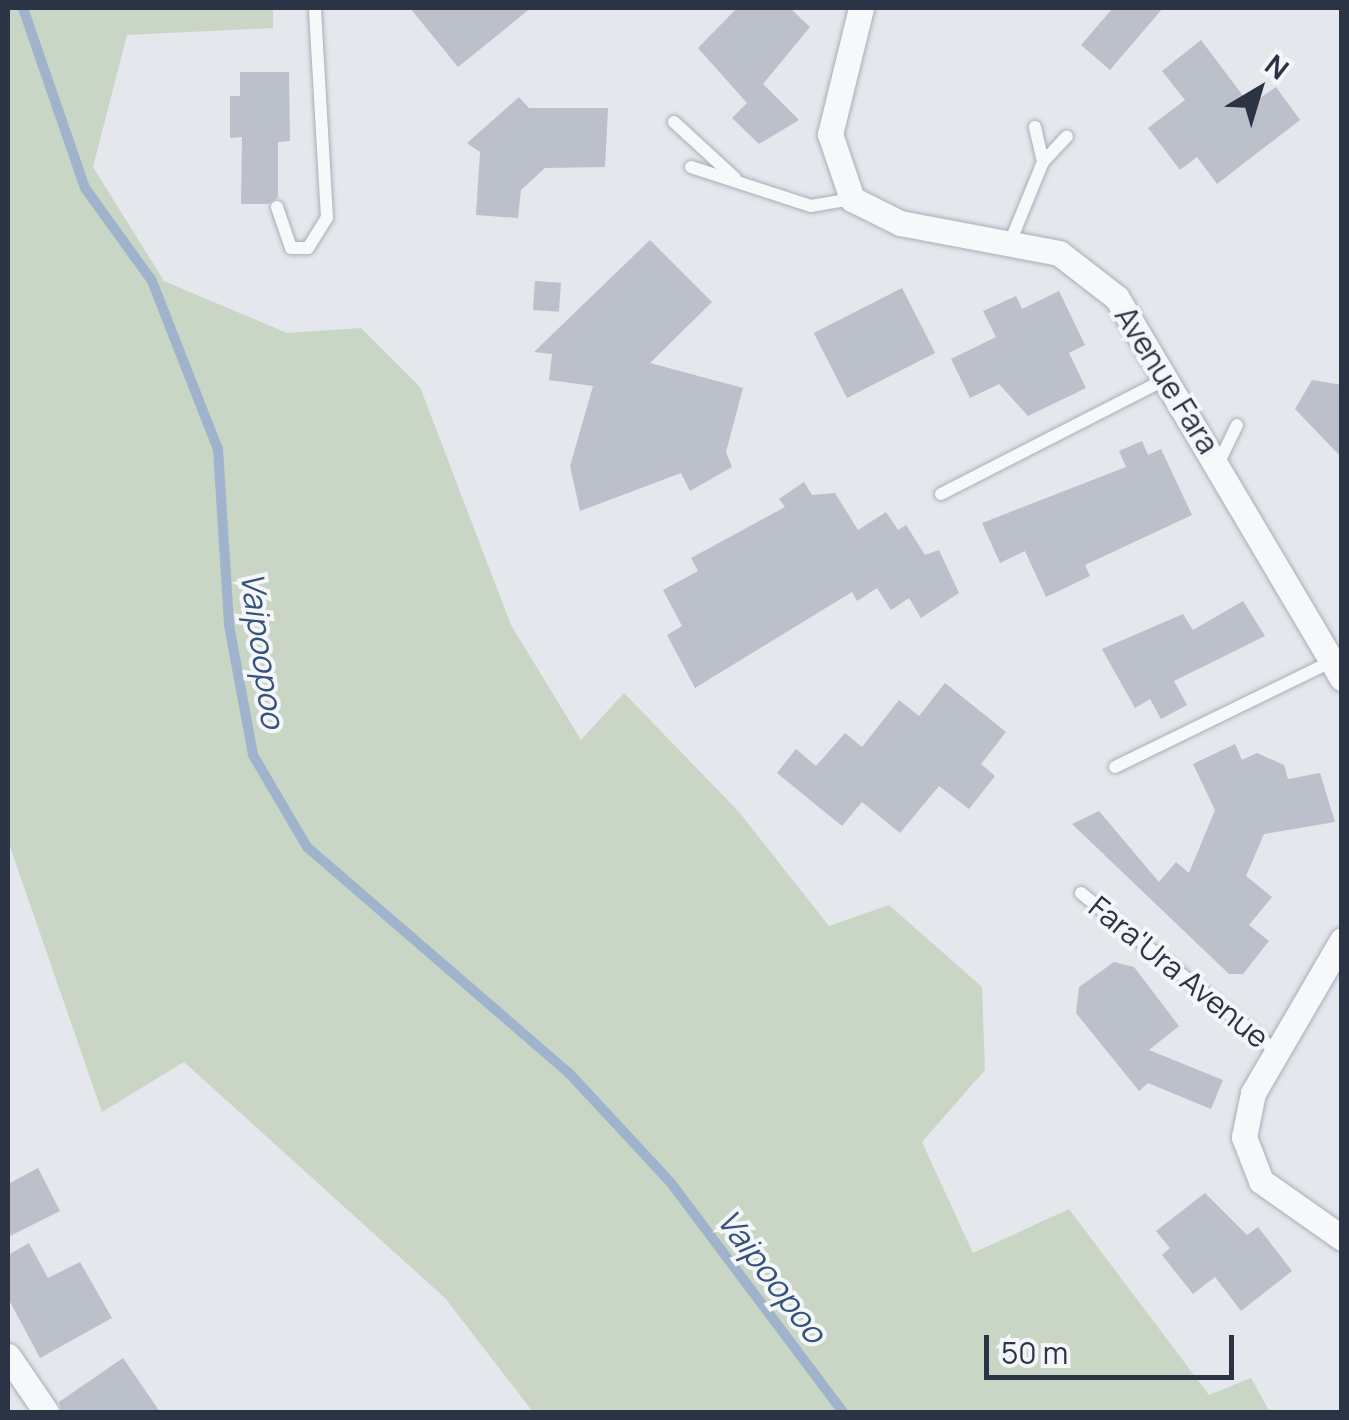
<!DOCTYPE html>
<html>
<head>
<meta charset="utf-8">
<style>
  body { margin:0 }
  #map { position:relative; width:1349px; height:1420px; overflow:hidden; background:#e4e7ec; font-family:Manrope,sans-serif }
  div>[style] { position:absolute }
  .green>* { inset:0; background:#c9d6c5 }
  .stream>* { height:10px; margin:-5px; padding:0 5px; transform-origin:5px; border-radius:5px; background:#9fb4cc }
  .building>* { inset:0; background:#bbc0ca; transform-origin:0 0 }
  .roads { filter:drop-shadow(0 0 2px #a9aeb7) drop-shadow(0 0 2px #a9aeb7) }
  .service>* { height:12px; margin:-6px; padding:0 6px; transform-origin:6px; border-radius:6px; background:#f7f8fa }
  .minor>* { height:25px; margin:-12.5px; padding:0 12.5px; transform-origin:12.5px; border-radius:12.5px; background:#f7f8fa }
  span { translate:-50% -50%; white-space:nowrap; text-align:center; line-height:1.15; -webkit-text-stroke:8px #f4f6f9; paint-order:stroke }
  .street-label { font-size:30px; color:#2b3445 }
  .water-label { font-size:32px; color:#34527a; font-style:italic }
  .frame { position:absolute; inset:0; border:10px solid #2b3445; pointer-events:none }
  .north { position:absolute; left:1209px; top:40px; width:100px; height:100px; -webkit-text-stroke:8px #f4f6f9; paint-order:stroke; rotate:38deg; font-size:28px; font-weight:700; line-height:40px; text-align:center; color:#2b3445 }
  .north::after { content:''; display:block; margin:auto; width:35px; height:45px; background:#2b3445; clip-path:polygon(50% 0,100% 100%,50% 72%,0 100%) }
  .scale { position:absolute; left:984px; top:1335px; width:250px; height:45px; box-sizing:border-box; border:5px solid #2b3445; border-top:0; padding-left:12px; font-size:30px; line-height:35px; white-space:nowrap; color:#2b3445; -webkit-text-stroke:8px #f4f6f9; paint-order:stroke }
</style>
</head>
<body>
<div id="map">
  <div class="green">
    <div style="clip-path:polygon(8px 8px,273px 8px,273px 28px,127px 35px,93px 167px,164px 281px,287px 333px,361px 328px,420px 387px,511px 625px,581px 740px,624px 693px,739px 812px,829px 926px,889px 905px,982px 987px,985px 1070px,922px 1142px,973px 1253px,1069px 1209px,1209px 1395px,1251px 1378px,1270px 1412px,533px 1412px,445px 1298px,184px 1062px,102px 1112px,8px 841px)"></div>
  </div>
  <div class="stream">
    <div style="left:23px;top:8px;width:190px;rotate:71deg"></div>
    <div style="left:85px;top:188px;width:115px;rotate:54.2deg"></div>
    <div style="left:152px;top:281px;width:180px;rotate:68.6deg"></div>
    <div style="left:218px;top:449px;width:176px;rotate:86.4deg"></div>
    <div style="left:229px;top:625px;width:132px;rotate:79.5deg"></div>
    <div style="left:253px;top:755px;width:107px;rotate:59.6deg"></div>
    <div style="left:307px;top:847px;width:345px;rotate:40.8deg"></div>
    <div style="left:568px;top:1072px;width:151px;rotate:47.1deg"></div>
    <div style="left:671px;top:1183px;width:286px;rotate:53.1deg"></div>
  </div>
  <div class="building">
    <div style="clip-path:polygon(410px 8px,531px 8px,458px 67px)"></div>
    <div style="clip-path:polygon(737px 8px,790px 8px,810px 27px,763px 84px,799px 120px,759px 144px,732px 118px,747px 103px,698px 48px)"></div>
    <div style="clip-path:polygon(1113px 8px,1163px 8px,1110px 70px,1081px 45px)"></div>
    <div style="clip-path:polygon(1201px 40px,1250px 105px,1276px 87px,1300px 120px,1217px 184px,1197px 157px,1180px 170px,1148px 128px,1185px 100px,1162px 71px)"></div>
    <div style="clip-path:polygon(240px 72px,289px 72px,290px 141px,278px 142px,278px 197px,268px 204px,241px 204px,242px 137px,230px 138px,230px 96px,240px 96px)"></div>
    <div style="clip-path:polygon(519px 97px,529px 108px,608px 108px,605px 167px,545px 168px,521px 190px,518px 218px,476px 215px,480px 152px,467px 143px)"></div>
    <div style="clip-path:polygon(650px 240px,712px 302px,650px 363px,743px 388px,726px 452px,732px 467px,690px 491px,681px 473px,580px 511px,570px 466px,593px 386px,549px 380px,552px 354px,534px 352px)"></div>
    <div style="left:535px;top:281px;width:26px;height:29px;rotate:4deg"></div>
    <div style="left:902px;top:288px;width:73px;height:99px;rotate:63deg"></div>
    <div style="clip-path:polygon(1059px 291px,1085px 345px,1069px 353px,1086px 388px,1028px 416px,999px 384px,970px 398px,951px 359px,996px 337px,983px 311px,1016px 296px,1022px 309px)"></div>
    <div style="clip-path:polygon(1312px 380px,1342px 385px,1342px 458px,1295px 409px)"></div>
    <div style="clip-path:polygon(1142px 441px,1148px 455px,1161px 449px,1192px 515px,1085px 565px,1090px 576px,1046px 597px,1025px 551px,1000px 563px,982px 523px,1126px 467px,1119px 451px)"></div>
    <div style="clip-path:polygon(804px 482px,812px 495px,835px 493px,858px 530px,886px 512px,898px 530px,906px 525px,925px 555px,939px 550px,959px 593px,921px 618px,909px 598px,891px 610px,877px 588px,857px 601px,852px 592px,695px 688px,667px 635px,682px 626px,663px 590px,698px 571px,691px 558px,785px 507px,779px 499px)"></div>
    <div style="clip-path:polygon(1243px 601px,1265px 636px,1174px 681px,1187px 705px,1161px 719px,1150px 699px,1135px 708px,1102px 649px,1183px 614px,1193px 630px)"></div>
    <div style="clip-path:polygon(945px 683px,1006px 732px,981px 764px,995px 776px,969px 809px,939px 786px,900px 833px,862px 802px,842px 826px,777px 773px,796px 749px,816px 766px,845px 733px,862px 747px,899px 700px,919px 716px)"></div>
    <div style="clip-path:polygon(1235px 744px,1242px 760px,1257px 753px,1284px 765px,1288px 779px,1320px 773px,1335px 822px,1264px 834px,1246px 876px,1272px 897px,1249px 925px,1269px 941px,1243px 974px,1229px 974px,1072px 824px,1099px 811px,1159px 882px,1176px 862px,1189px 873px,1215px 810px,1193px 764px)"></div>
    <div style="clip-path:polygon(1114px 962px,1134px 967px,1179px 1026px,1149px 1050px,1223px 1080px,1211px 1109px,1148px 1083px,1139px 1091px,1076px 1013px,1079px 987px)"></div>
    <div style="clip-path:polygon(38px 1168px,60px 1211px,8px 1237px,8px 1184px)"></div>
    <div style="clip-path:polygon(1205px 1193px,1247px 1235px,1258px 1227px,1292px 1271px,1241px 1311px,1215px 1277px,1193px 1294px,1162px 1255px,1170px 1248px,1156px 1231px)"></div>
    <div style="clip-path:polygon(29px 1243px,48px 1278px,80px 1262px,112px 1318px,40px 1358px,8px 1298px,8px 1255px)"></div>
    <div style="clip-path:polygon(123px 1358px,160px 1412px,62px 1412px,59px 1402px)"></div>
  </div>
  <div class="roads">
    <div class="service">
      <div style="left:674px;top:122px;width:83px;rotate:42.6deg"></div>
      <div style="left:1043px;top:162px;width:35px;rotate:-47deg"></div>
      <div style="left:691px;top:167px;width:126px;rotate:18deg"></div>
      <div style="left:811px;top:206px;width:42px;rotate:-9.7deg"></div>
      <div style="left:277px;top:207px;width:43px;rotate:71.1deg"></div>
      <div style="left:291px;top:248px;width:17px"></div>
      <div style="left:308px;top:248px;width:36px;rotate:-58deg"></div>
      <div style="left:327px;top:218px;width:210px;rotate:-93.3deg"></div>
      <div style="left:1011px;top:240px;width:84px;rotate:-67.7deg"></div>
      <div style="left:1043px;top:162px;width:36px;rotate:-103deg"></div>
      <div style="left:1219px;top:462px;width:41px;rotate:-64.1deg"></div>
      <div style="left:941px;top:494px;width:255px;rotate:-27.1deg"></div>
      <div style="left:1115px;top:767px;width:242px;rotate:-26deg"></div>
      <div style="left:1081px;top:893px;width:252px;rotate:39deg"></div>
    </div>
    <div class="minor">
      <div style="left:861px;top:8px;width:130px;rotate:103.8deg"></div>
      <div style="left:830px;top:134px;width:69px;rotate:71.3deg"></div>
      <div style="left:852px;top:199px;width:54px;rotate:26.6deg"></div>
      <div style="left:900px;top:223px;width:162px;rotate:10.7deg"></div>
      <div style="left:1059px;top:253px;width:73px;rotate:37.8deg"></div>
      <div style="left:1117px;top:298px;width:442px;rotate:59.4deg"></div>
      <div style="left:1342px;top:940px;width:177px;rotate:120.2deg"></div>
      <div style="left:1253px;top:1093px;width:45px;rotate:101.6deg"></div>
      <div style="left:1244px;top:1137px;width:47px;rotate:68.9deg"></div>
      <div style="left:1261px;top:1181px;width:99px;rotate:35.1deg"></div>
      <div style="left:8px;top:1356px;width:68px;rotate:55.8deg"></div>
    </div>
  </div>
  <div class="street-label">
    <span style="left:1167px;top:380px;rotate:58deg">Avenue Fara</span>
    <span style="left:1179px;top:972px;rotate:39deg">Fara'Ura Avenue</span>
  </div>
  <div class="water-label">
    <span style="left:263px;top:650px;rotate:82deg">Vaipoopoo</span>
    <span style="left:772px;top:1276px;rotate:53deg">Vaipoopoo</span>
  </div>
  <div class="frame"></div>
  <div class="north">N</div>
  <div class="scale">50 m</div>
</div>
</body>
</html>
